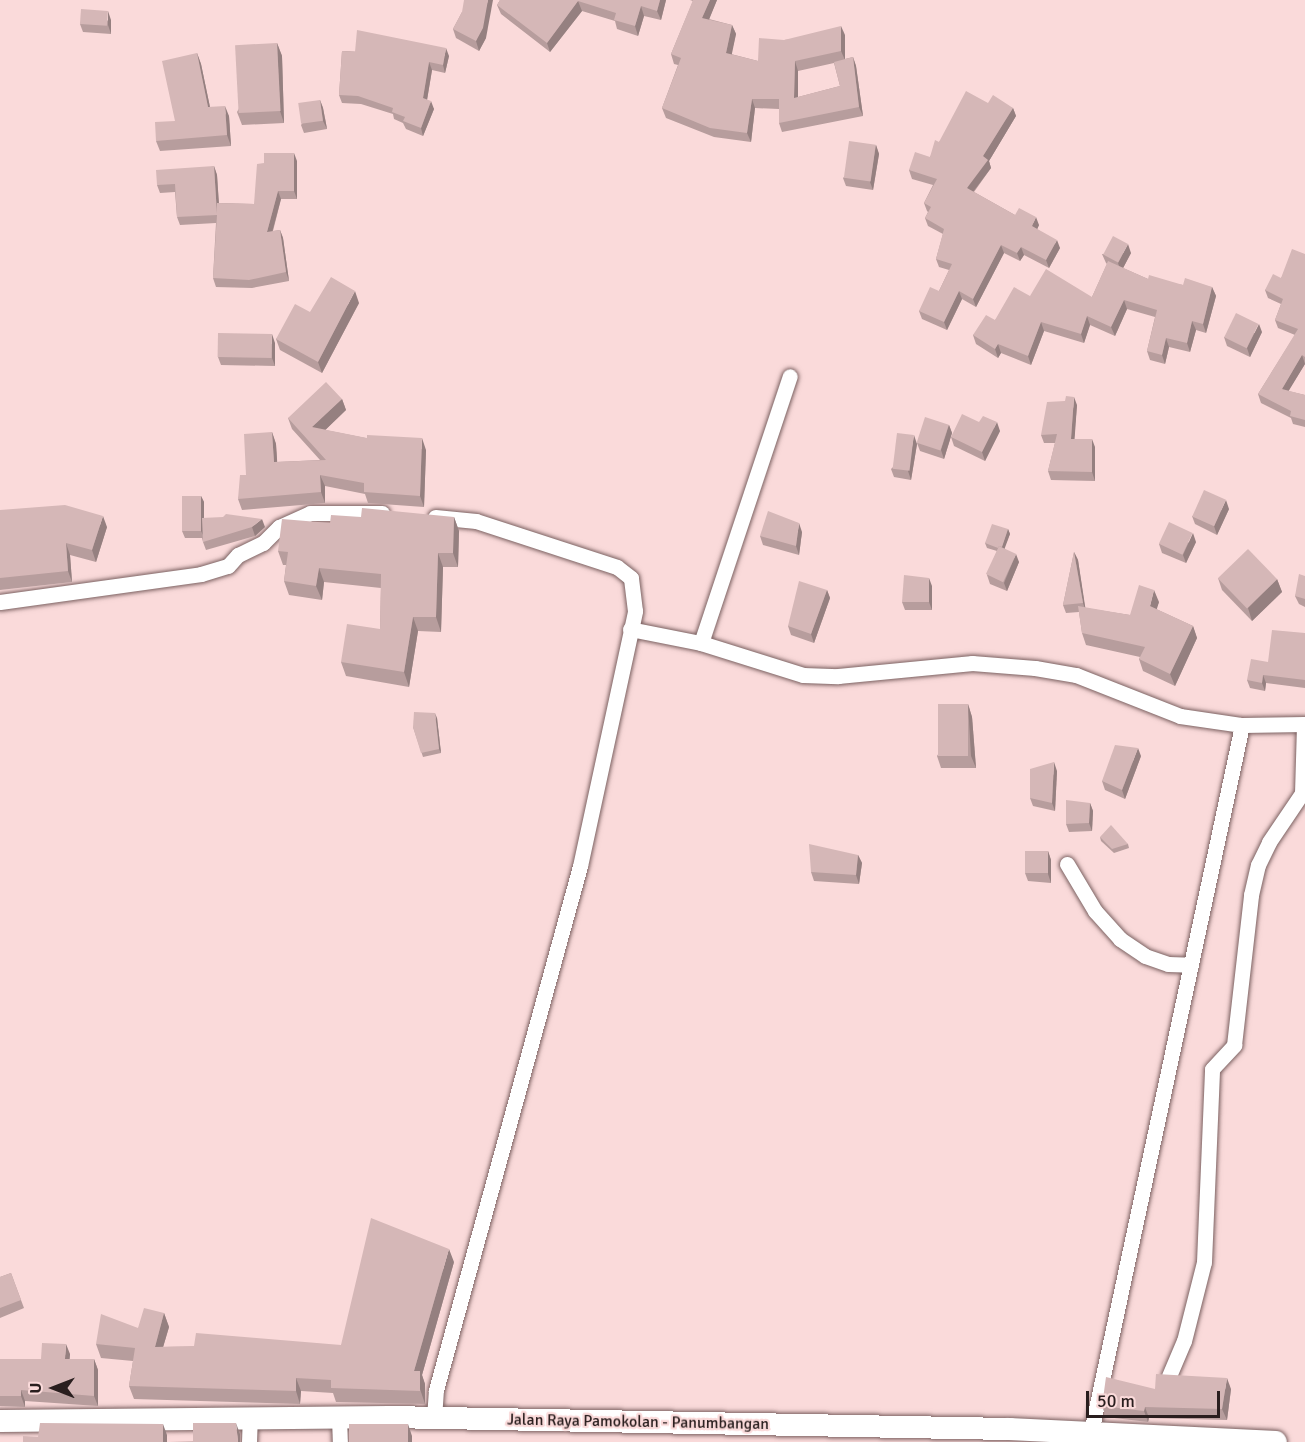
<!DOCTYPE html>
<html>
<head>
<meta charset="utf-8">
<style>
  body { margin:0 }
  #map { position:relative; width:1305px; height:1442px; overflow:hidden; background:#fadada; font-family:Signika,sans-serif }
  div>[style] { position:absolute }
  .roads { filter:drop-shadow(0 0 2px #7b6161) drop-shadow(0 0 2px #7b6161) }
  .minor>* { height:15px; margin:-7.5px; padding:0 7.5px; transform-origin:7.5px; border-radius:7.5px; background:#fff }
  .secondary>* { height:22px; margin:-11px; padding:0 11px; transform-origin:11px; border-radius:11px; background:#fff }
  .wall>* { inset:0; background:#b79d9d }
  .shaded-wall>* { inset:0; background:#958080 }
  .building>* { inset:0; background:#d5b7b7; transform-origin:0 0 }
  span { translate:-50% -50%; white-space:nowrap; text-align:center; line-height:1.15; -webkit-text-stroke:4.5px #fadada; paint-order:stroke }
  .street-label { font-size:16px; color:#291e1e }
  .north { position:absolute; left:24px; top:1358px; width:60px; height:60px; -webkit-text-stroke:4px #fadada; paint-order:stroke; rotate:270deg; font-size:16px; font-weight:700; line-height:24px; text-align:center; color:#291e1e }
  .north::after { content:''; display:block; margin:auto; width:21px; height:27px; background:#291e1e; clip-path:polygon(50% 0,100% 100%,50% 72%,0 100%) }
  .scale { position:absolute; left:1086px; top:1391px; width:134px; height:27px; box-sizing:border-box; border:3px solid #291e1e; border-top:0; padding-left:8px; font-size:18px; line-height:21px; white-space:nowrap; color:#291e1e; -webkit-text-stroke:4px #fadada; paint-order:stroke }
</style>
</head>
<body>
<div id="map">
  <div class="roads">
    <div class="minor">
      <div style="left:0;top:602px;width:203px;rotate:-7.9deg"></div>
      <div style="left:201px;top:574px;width:28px;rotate:-17deg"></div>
      <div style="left:228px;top:566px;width:15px;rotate:-48deg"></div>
      <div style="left:238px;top:555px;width:28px;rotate:-26deg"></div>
      <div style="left:263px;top:543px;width:23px;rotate:-45deg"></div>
      <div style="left:279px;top:527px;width:34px;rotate:-24deg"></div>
      <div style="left:310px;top:513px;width:72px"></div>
      <div style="left:630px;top:629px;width:72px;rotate:11.2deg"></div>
      <div style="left:701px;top:643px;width:107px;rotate:17.4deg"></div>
      <div style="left:803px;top:675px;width:35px;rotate:2deg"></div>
      <div style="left:838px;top:676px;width:135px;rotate:-5.5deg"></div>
      <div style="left:972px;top:663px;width:63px;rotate:4.5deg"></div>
      <div style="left:1035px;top:668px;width:42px;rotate:9.7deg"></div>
      <div style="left:1076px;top:675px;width:112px;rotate:21.5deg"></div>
      <div style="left:1180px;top:716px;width:63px;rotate:8.3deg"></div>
      <div style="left:1242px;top:725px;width:63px;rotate:-0.9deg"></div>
      <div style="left:701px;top:643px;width:281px;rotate:-71.6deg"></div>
      <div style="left:1067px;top:864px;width:55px;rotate:59.2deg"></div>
      <div style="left:1095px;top:911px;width:38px;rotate:48deg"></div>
      <div style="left:1120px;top:939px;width:30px;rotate:34deg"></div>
      <div style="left:1145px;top:956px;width:24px;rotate:19deg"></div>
      <div style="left:1168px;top:964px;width:23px;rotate:2deg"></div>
      <div style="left:1169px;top:1376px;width:38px;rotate:-67deg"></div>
      <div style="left:1184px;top:1341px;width:81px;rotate:-75.8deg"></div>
      <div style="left:1204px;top:1262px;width:193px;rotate:-87.6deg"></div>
      <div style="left:1212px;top:1069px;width:33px;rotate:-47deg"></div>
      <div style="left:1234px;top:1045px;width:151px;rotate:-83.5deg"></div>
      <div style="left:1251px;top:895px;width:31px;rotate:-77deg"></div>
      <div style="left:1258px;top:865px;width:25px;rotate:-64deg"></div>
      <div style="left:1269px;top:842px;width:59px;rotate:-56deg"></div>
      <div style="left:1302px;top:793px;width:69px;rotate:-88.3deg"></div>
      <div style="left:339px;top:1417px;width:25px;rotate:88deg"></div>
      <div style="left:434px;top:1418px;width:28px;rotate:-86deg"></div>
      <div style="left:436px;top:1390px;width:543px;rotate:-74.63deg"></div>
      <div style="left:580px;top:866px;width:261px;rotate:-77.8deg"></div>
      <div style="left:635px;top:611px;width:33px;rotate:-97deg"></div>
      <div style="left:631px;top:578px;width:18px;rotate:-142deg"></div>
      <div style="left:617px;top:567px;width:148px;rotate:-161.9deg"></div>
      <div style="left:476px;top:521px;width:41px;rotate:-174.4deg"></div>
      <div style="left:1091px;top:1432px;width:723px;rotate:-77.94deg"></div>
      <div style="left:249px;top:1442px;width:24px;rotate:-88deg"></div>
    </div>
    <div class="secondary">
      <div style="left:0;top:1421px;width:389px;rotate:-0.6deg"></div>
      <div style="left:389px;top:1417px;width:621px;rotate:1.11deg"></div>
      <div style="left:1010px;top:1429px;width:266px;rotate:2.8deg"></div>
    </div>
  </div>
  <div class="wall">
    <div style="clip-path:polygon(500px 0,666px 0,661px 20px,644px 16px,638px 36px,617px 29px,615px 21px,582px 11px,550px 52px,501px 14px,497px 5px)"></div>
    <div style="clip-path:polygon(evenodd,690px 0,717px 0,709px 19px,732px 25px,736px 34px,731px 54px,758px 61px,784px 40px,845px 35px,845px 59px,853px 57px,856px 66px,863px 116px,782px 132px,779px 123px,779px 109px,755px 108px,751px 142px,714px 137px,666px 118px,662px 108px,678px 65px,674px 64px,671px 54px,693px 1px,690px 0,834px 63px,840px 86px,798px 97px,798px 71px,834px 63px)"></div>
    <div style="clip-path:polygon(462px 12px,486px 38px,479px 51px,456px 38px,453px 29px)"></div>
    <div style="clip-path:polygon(111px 20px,111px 34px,83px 32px,80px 24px)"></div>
    <div style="clip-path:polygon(277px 43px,282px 56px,284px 123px,242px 125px,237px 112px)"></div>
    <div style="clip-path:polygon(342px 51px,449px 56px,445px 73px,432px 70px,427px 100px,434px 109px,423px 136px,406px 129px,403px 123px,394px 119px,393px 114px,361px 104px,342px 103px,339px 95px)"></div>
    <div style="clip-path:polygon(197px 53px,201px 64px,210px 107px,229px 116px,231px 146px,160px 151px,156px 141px,175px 121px)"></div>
    <div style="clip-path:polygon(320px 100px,323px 108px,327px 129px,304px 133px,301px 125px)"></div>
    <div style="clip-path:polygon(988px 103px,1013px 108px,1016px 116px,989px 161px,991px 168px,974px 192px,1015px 215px,1039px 225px,1037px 229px,1060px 248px,1049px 268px,1024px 255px,1020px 261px,1004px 253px,976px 307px,962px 299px,947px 330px,922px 319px,919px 311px,939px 291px,949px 270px,939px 267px,936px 259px,943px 234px,928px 226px,925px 218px,928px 212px,927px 211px,924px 203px,933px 185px,912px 179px,909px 170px,930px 157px,939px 142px)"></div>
    <div style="clip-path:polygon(876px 145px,879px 154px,873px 190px,846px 186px,843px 178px)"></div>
    <div style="clip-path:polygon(297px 161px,297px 199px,281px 199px,273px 231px,280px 230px,283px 238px,289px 281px,252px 288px,216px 287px,213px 278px,216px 223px,180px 225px,177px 217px,175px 192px,160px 193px,157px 185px,214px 166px,217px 175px,219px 203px,254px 204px)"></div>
    <div style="clip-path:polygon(1131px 253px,1123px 268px,1148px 279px,1183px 285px,1212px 287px,1216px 296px,1206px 333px,1196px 330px,1190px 352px,1169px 347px,1165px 364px,1150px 360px,1147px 351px,1155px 317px,1127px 309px,1115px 336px,1090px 325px,1084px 343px,1044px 331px,1031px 365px,1001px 353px,998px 358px,976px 344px,973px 335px,1030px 296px,1092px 297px,1107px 264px,1106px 263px,1102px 254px)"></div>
    <div style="clip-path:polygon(1305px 254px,1305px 364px,1288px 391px,1305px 395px,1305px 427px,1293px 424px,1291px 418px,1261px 403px,1258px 394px,1295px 335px,1278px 328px,1275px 320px,1281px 304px,1268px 298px,1265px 290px,1281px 278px)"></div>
    <div style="clip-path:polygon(359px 303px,322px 373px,280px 350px,276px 339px,310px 312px)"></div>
    <div style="clip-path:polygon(1262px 332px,1250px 357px,1227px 346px,1224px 337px)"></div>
    <div style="clip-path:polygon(275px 343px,275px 366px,221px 365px,218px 357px)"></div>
    <div style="clip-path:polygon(342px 399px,346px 410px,325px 430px,426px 450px,424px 507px,368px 503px,365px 494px,325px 486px,325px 503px,242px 510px,238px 499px,246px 475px,272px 432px,276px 444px,277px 462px,320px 460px,292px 429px,288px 418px)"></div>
    <div style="clip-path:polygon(1077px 405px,1074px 439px,1095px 447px,1095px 481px,1051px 480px,1048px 471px,1055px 443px,1044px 443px,1041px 435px)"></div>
    <div style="clip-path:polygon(979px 422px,1000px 431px,985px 461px,954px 446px,951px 437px)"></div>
    <div style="clip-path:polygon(949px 425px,952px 433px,944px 459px,920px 451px,917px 443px)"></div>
    <div style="clip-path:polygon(917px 444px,911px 480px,894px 477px,891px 469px)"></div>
    <div style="clip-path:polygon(201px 496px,204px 502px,204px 518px,265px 527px,255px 536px,206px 550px,203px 542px,202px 538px,185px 538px,182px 531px)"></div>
    <div style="clip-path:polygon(1229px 509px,1217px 535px,1195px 524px,1192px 516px)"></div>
    <div style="clip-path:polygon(0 510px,107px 527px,96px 562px,70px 555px,72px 582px,0 590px)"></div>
    <div style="clip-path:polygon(361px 517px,454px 517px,459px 531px,458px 567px,443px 567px,441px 632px,418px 631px,409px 687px,346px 676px,341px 662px,380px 629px,381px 588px,324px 582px,322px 600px,289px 595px,284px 581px,286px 565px,283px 565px,278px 551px,330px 523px)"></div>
    <div style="clip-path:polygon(1008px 529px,1010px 534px,1004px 548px,1019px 562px,1007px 591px,990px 584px,987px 575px,997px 551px,987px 548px,985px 543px)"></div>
    <div style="clip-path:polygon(802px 532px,799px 555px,763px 545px,760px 536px)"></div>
    <div style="clip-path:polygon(1196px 542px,1186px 563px,1162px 553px,1159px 544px)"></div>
    <div style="clip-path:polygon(1074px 552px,1078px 560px,1085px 608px,1130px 615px,1159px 602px,1156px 609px,1193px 626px,1197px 638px,1175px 686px,1143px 671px,1139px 659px,1140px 657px,1086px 645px,1082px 633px,1079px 612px,1066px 613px,1063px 605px)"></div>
    <div style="clip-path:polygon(1305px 576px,1305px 607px,1299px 604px,1295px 596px)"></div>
    <div style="clip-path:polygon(1218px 578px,1277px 579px,1282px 592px,1252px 621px,1222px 590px)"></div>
    <div style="clip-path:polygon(932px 586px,932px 610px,905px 610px,902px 602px)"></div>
    <div style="clip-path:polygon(827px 590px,830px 598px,814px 643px,791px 635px,788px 626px)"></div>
    <div style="clip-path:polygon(1305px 633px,1305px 688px,1266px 683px,1265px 691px,1250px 688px,1247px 680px)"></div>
    <div style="clip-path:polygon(968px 704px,972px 717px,976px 768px,941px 768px,937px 756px)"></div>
    <div style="clip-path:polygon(437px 718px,441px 753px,423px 757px,413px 727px)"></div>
    <div style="clip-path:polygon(1141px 756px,1125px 799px,1105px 790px,1102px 781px)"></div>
    <div style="clip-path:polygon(1057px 771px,1055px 811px,1033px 806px,1030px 798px)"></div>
    <div style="clip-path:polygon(1090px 803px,1093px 811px,1092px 831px,1069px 832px,1066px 824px)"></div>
    <div style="clip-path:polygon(1100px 837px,1128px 844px,1129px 848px,1114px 853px,1101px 841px)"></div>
    <div style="clip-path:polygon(1048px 851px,1051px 860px,1051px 883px,1028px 881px,1025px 873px)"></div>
    <div style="clip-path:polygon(858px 855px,862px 863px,859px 884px,814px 881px,811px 872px)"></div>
    <div style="clip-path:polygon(454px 1262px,422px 1375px,425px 1384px,425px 1404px,336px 1402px,333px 1393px,301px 1391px,300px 1404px,134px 1399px,129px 1386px,133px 1361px,101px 1358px,96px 1344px,138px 1328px,164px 1313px,169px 1327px,163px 1347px,341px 1345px)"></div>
    <div style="clip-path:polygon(11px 1273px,24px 1308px,0 1318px,0 1277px)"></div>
    <div style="clip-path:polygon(70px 1354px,69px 1359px,94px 1359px,98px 1370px,98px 1406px,25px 1401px,25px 1407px,0 1406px,0 1359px,41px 1359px)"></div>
    <div style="clip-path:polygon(1155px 1389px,1231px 1389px,1227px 1420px,1149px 1418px,1148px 1422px,1106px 1417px,1102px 1406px)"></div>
  </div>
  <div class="shaded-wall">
    <div style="clip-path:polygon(488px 0,493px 0,486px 38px,479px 51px,476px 41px)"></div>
    <div style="clip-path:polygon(660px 0,666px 0,661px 20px,657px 11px)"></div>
    <div style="clip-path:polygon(710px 0,717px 0,706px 27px,702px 18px)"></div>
    <div style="clip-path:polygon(578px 1px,582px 11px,550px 52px,547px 43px)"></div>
    <div style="clip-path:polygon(641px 6px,644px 16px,638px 36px,635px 26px)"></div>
    <div style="clip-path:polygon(108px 11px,111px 20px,111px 34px,108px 25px)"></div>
    <div style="clip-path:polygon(732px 25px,736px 34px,730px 63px,726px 53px)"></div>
    <div style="clip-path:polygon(841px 26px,845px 35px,845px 60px,841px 51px)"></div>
    <div style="clip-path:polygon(277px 43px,282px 56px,284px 123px,280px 111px)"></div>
    <div style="clip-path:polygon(446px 48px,449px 56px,445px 73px,443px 65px)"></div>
    <div style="clip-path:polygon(197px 53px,201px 64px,212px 117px,208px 107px)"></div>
    <div style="clip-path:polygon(853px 57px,856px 66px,863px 116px,859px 107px)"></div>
    <div style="clip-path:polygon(795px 61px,798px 71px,798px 107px,794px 98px)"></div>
    <div style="clip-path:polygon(429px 62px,432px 70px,426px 106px,423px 98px)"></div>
    <div style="clip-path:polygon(752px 99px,755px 108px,751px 142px,747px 133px)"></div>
    <div style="clip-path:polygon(320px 100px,323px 108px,327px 129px,323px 121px)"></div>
    <div style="clip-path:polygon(431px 101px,434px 109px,423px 136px,421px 128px)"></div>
    <div style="clip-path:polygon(225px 106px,229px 116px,231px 146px,227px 135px)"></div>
    <div style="clip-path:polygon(1013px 108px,1016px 116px,989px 161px,991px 168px,970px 196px,967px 188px,983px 156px)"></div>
    <div style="clip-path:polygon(876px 145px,879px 154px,873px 190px,870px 182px)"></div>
    <div style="clip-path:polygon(294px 153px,297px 161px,297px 199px,294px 191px)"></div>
    <div style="clip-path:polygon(214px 166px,217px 175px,220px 222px,217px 214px)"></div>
    <div style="clip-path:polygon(278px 191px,281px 199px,270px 240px,267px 232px)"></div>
    <div style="clip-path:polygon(1036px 217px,1039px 225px,1035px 234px,1032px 226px)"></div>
    <div style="clip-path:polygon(280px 230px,283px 238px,289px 281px,286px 272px)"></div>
    <div style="clip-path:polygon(1057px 240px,1060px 248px,1049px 268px,1046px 260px)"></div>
    <div style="clip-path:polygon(1128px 244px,1131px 253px,1121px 272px,1118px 263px)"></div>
    <div style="clip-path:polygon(1001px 245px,1004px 253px,976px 307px,973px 299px)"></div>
    <div style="clip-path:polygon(1021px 247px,1024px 255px,1020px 261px,1017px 253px)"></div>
    <div style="clip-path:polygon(1212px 287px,1216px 296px,1206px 333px,1203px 324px)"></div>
    <div style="clip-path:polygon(355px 291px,359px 303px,322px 373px,318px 362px)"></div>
    <div style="clip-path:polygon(959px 291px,962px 299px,947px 330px,944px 322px)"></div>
    <div style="clip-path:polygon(1124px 300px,1127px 309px,1115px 336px,1111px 327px)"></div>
    <div style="clip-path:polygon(1087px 316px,1090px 325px,1084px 343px,1081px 334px)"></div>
    <div style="clip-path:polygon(1192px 321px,1196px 330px,1190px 352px,1187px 343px)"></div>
    <div style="clip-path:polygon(1041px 322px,1044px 331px,1031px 365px,1028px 356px)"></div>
    <div style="clip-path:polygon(1259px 324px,1262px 332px,1250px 357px,1247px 348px)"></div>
    <div style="clip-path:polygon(272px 334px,275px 343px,275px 366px,272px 358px)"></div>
    <div style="clip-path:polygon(1166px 338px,1169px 347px,1165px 364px,1162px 355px)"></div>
    <div style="clip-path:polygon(998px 344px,1001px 353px,998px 358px,995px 349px)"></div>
    <div style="clip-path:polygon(1302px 355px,1305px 364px,1285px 397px,1282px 389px)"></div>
    <div style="clip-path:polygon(1074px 397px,1077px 405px,1074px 447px,1071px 439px)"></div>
    <div style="clip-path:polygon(342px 399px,346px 410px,316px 439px,312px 427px)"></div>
    <div style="clip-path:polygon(997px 422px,1000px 431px,985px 461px,982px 452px)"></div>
    <div style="clip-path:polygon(949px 425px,952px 433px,944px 459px,941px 450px)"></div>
    <div style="clip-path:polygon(272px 432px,276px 444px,278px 474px,274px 462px)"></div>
    <div style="clip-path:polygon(914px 435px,917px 444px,911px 480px,908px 471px)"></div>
    <div style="clip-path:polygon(422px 438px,426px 450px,424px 507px,420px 496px)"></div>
    <div style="clip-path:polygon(1092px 439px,1095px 447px,1095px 481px,1092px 472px)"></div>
    <div style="clip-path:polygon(320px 475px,325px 486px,325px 503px,321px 492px)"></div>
    <div style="clip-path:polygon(201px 496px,204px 502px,204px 537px,201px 531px)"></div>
    <div style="clip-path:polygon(1226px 500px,1229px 509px,1217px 535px,1214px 526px)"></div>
    <div style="clip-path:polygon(103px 516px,107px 527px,96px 562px,92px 550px)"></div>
    <div style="clip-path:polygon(454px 517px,459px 531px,458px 567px,453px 553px)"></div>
    <div style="clip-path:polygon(262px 519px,265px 527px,255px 536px,252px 527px)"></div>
    <div style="clip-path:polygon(799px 523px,802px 532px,799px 555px,796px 546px)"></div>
    <div style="clip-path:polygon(1008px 529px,1010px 534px,1003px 553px,1001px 549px)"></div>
    <div style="clip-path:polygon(1193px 533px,1196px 542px,1186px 563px,1183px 555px)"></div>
    <div style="clip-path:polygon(66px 543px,70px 555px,72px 582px,68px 571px)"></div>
    <div style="clip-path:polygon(1074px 552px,1078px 560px,1086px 612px,1083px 603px)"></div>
    <div style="clip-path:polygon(438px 553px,443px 567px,441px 632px,436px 617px)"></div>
    <div style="clip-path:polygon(1016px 554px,1019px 562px,1007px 591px,1004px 583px)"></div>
    <div style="clip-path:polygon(319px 568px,324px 582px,322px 600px,316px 586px)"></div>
    <div style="clip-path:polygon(929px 578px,932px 586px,932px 610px,929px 602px)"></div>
    <div style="clip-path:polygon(1277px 579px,1282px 592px,1252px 621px,1248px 608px)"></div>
    <div style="clip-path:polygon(827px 590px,830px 598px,814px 643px,811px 634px)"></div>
    <div style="clip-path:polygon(1154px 590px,1159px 602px,1154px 618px,1150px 606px)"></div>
    <div style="clip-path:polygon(413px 617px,418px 631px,409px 687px,404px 672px)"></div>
    <div style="clip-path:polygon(1193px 626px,1197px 638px,1175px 686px,1170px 674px)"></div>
    <div style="clip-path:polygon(1263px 675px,1266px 683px,1265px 691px,1262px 683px)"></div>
    <div style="clip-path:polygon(968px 704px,972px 717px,976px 768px,971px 756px)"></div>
    <div style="clip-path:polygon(435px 713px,437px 718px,441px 753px,439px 749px)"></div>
    <div style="clip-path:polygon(1138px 748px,1141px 756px,1125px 799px,1122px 790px)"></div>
    <div style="clip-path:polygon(1054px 762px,1057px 771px,1055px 811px,1052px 803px)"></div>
    <div style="clip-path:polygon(1090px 803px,1093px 811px,1092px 831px,1089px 823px)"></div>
    <div style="clip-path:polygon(1048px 851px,1051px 860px,1051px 883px,1048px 874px)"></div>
    <div style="clip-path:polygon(858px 855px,862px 863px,859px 884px,856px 875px)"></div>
    <div style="clip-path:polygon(449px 1249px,454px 1262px,422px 1375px,425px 1384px,425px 1404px,414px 1371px)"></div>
    <div style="clip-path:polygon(164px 1313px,169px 1327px,159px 1361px,155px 1347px)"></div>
    <div style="clip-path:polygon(66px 1344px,70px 1354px,69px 1370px,65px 1359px)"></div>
    <div style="clip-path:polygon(94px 1359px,98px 1370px,98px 1406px,94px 1396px)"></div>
    <div style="clip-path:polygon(296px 1378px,301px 1391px,300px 1404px,296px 1391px)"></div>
    <div style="clip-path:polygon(1227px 1378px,1231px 1389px,1227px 1420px,1222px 1409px)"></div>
    <div style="clip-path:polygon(21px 1390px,25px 1401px,25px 1407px,21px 1396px)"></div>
    <div style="clip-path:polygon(1145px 1407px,1149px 1418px,1148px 1422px,1144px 1411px)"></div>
    <div style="clip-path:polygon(236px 1423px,240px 1434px,240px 1442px,238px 1442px)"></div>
    <div style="clip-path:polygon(163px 1424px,167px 1435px,167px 1442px,163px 1442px)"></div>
    <div style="clip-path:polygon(408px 1424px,412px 1436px,412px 1442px,408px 1442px)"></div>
  </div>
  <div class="building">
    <div style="clip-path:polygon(464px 0,488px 0,483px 28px,476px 41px,453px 29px,462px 12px)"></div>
    <div style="clip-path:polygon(500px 0,660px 0,657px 11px,641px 6px,635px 26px,614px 20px,616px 13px,578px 1px,547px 43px,497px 5px)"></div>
    <div style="clip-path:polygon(693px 0,710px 0,702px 18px,732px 25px,726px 53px,758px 61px,759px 38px,784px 40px,841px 26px,841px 51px,795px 61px,794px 98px,840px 86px,834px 62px,853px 57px,859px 107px,779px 123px,779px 99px,752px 99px,747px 133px,710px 128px,662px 108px,681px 58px,671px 54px)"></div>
    <div style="left:81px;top:9px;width:27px;height:15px;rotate:4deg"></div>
    <div style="clip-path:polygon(357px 30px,446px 48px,443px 65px,429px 62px,423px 98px,431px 101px,421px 128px,403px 121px,405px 117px,392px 112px,393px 108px,358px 96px,339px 95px,342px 51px,355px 52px)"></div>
    <div style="left:277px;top:43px;width:68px;height:42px;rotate:87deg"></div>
    <div style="clip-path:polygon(197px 53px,208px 107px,225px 106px,227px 135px,156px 141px,155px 122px,175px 121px,162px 61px)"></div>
    <div style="clip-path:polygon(966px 91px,988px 103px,993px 95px,1013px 108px,983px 156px,988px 160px,967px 188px,1015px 215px,1019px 208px,1036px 217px,1032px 226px,1057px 240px,1046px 260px,1021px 247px,1017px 253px,1001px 245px,973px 299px,959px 291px,944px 322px,919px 311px,930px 287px,939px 291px,952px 264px,936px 259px,944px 229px,925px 218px,931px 207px,924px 203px,937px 179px,909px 170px,915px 152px,930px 157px,935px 140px,939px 142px)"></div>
    <div style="left:320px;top:100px;width:21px;height:22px;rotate:82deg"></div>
    <div style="left:849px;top:141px;width:27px;height:37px;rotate:8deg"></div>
    <div style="clip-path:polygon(264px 153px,294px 153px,294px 191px,278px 191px,267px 232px,280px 230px,286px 272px,249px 280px,213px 278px,217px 215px,177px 217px,175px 184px,157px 185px,156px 170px,214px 166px,217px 214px,217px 203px,254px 204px,257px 164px,264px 163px)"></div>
    <div style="left:1113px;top:236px;width:17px;height:21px;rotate:28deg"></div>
    <div style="clip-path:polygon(1292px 249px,1305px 254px,1305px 357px,1302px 355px,1282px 389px,1305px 395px,1305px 420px,1290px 416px,1291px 411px,1258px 394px,1298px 329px,1275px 320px,1283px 299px,1265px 290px,1273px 274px,1281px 278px)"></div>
    <div style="clip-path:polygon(1108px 261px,1148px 279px,1149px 275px,1183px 285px,1185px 278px,1212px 287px,1203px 324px,1192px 321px,1187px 343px,1166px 338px,1162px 355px,1147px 351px,1157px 310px,1124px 300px,1111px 327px,1087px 316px,1081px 334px,1041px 322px,1028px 356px,998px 344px,995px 349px,973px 335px,986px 315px,995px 320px,1014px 287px,1030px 296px,1046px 269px,1092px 297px)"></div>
    <div style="clip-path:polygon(331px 277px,355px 291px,318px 362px,276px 339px,295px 304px,310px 312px)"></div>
    <div style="left:1236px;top:313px;width:25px;height:27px;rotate:26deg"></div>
    <div style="left:218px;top:333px;width:54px;height:24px;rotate:1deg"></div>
    <div style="clip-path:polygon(326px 382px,342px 399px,312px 427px,367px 438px,367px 435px,422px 438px,420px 496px,364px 492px,364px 483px,320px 475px,321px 492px,238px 499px,240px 475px,246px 475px,244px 434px,272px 432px,274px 462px,326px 460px,288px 418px)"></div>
    <div style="clip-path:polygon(1066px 396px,1074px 397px,1071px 439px,1092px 439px,1092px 472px,1048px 471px,1057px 434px,1041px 435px,1047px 402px,1065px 401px)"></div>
    <div style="clip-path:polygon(962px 414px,979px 422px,983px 416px,997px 422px,982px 452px,951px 437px)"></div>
    <div style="left:925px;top:417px;width:25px;height:27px;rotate:18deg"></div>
    <div style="left:897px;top:433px;width:17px;height:36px;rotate:7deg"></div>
    <div style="left:1204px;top:490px;width:24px;height:29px;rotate:24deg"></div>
    <div style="left:182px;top:496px;width:19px;height:35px"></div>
    <div style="clip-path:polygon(65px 505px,103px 516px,92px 550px,66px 543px,68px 571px,0 578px,0 510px)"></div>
    <div style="clip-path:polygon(362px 508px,454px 517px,453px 553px,438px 553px,436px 617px,413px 617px,404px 672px,341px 662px,347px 624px,380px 629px,381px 574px,319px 568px,316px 586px,284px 581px,288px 552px,278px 551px,282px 519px,330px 523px,331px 515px,361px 517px)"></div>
    <div style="clip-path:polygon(768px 511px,799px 523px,796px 546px,760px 536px)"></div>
    <div style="clip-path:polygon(226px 514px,262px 519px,252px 527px,203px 542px,202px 518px,223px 517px)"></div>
    <div style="left:1169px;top:522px;width:26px;height:24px;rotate:25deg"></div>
    <div style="clip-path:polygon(992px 524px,1008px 529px,1002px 547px,999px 546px,998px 548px,985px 543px)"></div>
    <div style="left:999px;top:546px;width:19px;height:31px;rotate:25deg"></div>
    <div style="left:1248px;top:549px;width:42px;height:42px;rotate:46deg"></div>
    <div style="clip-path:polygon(1074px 552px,1083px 603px,1063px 605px)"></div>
    <div style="clip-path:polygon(1299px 574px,1305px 576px,1305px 599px,1295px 596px)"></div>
    <div style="clip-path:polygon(904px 575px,929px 578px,929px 602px,902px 602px)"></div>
    <div style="clip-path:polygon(799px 581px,827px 590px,811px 634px,788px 626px)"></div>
    <div style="clip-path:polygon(1139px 585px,1154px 590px,1150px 606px,1193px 626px,1170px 674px,1139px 659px,1145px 647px,1082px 633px,1078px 606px,1130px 615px)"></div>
    <div style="clip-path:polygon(1272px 630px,1305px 633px,1305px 680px,1263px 675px,1262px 683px,1247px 680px,1251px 659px,1268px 662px)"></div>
    <div style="left:938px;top:704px;width:30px;height:52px"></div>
    <div style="clip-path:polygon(414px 712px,435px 713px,439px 749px,421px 753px,413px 727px)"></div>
    <div style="clip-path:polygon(1115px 745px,1138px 748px,1122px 790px,1102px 781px)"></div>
    <div style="clip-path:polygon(1054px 762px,1052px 803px,1030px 798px,1030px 769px)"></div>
    <div style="clip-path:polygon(1066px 800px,1090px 803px,1089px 823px,1066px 824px)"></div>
    <div style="clip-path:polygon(1111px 825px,1128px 844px,1112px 849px,1100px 837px)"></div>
    <div style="clip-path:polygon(809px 844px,858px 855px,856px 875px,811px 872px)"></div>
    <div style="left:1025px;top:851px;width:23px;height:22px"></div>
    <div style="clip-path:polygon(371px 1218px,449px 1249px,414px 1371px,420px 1371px,420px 1391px,331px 1388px,331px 1380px,296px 1378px,296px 1391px,129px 1386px,135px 1348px,96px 1344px,101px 1314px,138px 1328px,144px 1308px,164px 1313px,155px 1347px,194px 1346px,196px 1333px,341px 1345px)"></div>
    <div style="clip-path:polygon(11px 1273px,21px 1300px,0 1308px,0 1277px)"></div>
    <div style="clip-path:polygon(42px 1343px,66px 1344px,65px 1359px,94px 1359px,94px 1396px,21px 1390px,21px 1396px,0 1396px,0 1359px,41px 1359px)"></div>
    <div style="clip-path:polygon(1156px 1374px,1227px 1378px,1222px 1409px,1145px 1407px,1144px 1411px,1102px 1406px,1106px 1377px,1155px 1389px)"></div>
    <div style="clip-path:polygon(40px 1423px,163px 1424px,163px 1442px,23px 1442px,23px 1436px,38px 1437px)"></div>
    <div style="clip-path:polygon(193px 1423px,236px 1423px,238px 1442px,169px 1442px,193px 1441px)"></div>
    <div style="left:349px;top:1424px;width:59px;height:18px"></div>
  </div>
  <div class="street-label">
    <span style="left:638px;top:1422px;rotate:1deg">Jalan Raya Pamokolan - Panumbangan</span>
  </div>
  <div class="north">U</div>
  <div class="scale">50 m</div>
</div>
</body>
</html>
